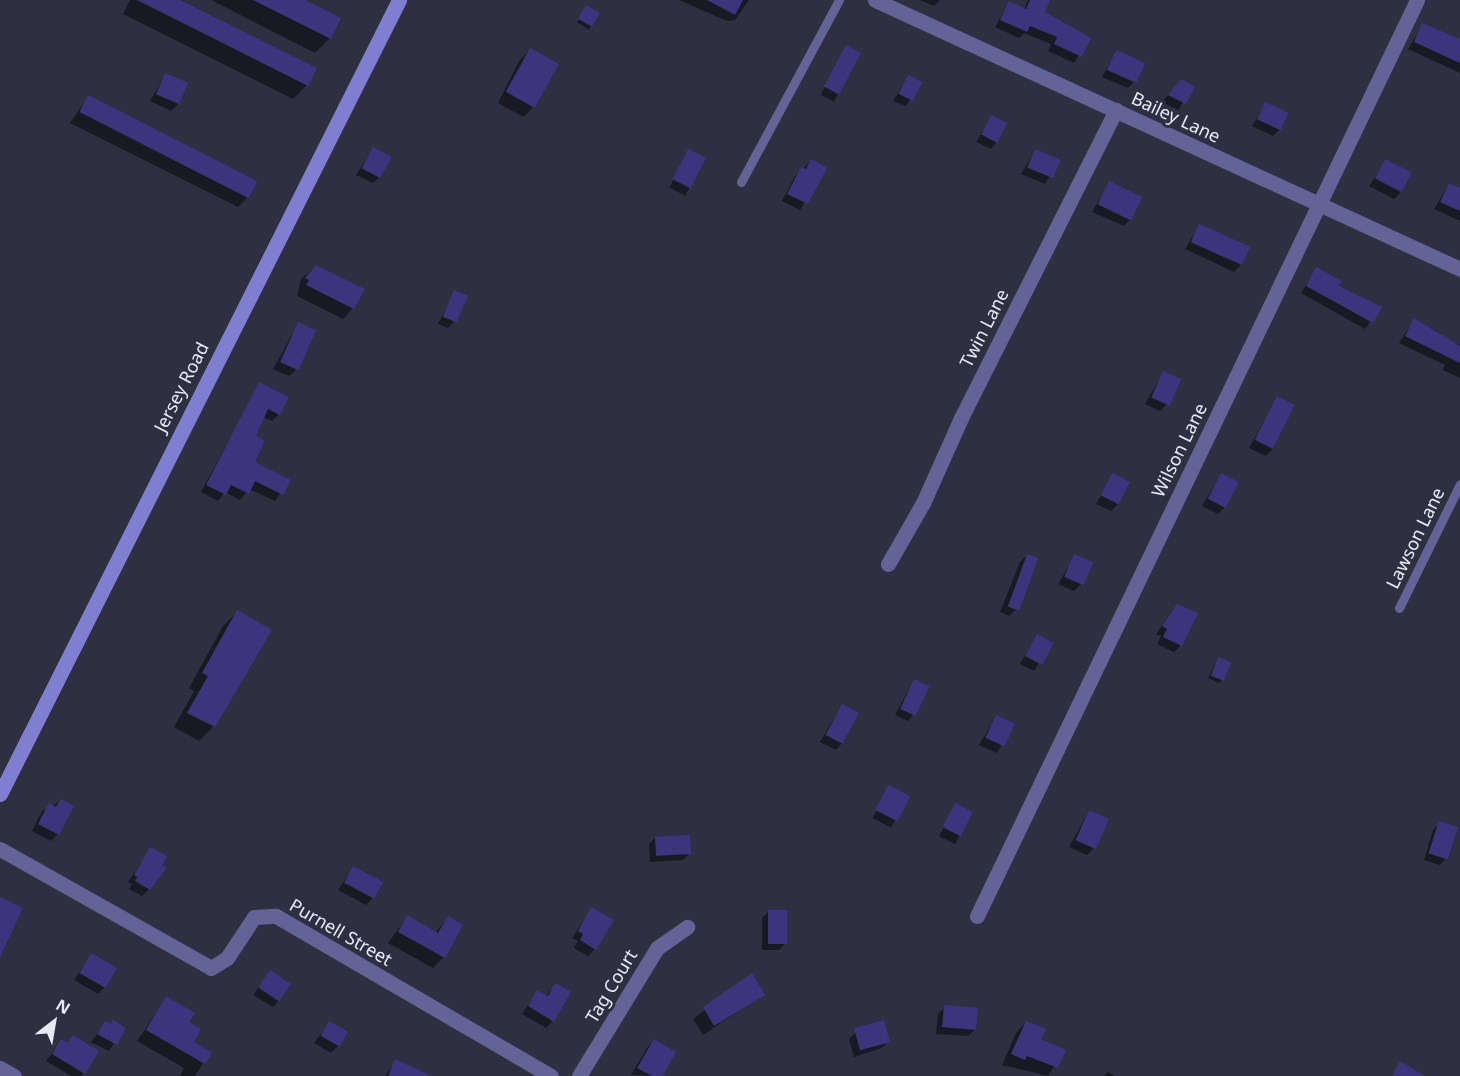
<!DOCTYPE html>
<html>
<head>
<meta charset="utf-8">
<style>
  body { margin:0 }
  #map { position:relative; width:1460px; height:1076px; overflow:hidden; background:#2f2f42; font-family:"Noto Sans",sans-serif }
  div>[style] { position:absolute }
  .shadow>* { inset:0; background:#0007; transform-origin:0 0 }
  .building>* { inset:0; background:#3c357e; transform-origin:0 0 }
  .lane>* { height:9px; margin:-4.5px; padding:0 4.5px; transform-origin:4.5px; border-radius:4.5px; background:#636397 }
  .street>* { height:15px; margin:-7.5px; padding:0 7.5px; transform-origin:7.5px; border-radius:7.5px; background:#636397 }
  .secondary>* { height:15px; margin:-7.5px; padding:0 7.5px; transform-origin:7.5px; border-radius:7.5px; background:#807ed0 }
  span { translate:-50% -50%; white-space:nowrap; text-align:center; line-height:1.15; -webkit-text-stroke:6px #2f2f42; paint-order:stroke }
  .street-label { font-size:18px; color:#e8e9f5 }
  .north { position:absolute; left:24px; top:992px; width:60px; height:60px; -webkit-text-stroke:4px #2f2f42; paint-order:stroke; rotate:31deg; font-size:16px; font-weight:700; line-height:24px; text-align:center; color:#e8e9f5 }
  .north::after { content:''; display:block; margin:auto; width:21px; height:27px; background:#e8e9f5; clip-path:polygon(50% 0,100% 100%,50% 72%,0 100%) }
</style>
</head>
<body>
<div id="map">
  <div class="shadow">
    <div style="clip-path:polygon(130px 0,177px 0,307px 85px,293px 99px,123px 14px)"></div>
    <div style="clip-path:polygon(211px 0,302px 0,339px 19px,329px 39px,315px 53px)"></div>
    <div style="clip-path:polygon(679px 0,749px 0,735px 20px,727px 21px)"></div>
    <div style="clip-path:polygon(920px 0,940px 0,934px 6px)"></div>
    <div style="clip-path:polygon(1028px 0,1049px 0,1043px 13px,1089px 39px,1074px 63px,1048px 51px,1051px 44px,1024px 33px,1019px 38px,995px 27px,1009px 3px,1024px 9px)"></div>
    <div style="left:586px;top:7px;width:14px;height:18px;rotate:30deg"></div>
    <div style="clip-path:polygon(1423px 25px,1460px 42px,1460px 73px,1408px 49px)"></div>
    <div style="left:846px;top:47px;width:15px;height:54px;rotate:28deg"></div>
    <div style="clip-path:polygon(530px 50px,534px 106px,524px 117px,498px 103px,519px 61px)"></div>
    <div style="clip-path:polygon(1117px 52px,1135px 81px,1128px 88px,1102px 77px)"></div>
    <div style="clip-path:polygon(166px 74px,178px 104px,171px 111px,150px 101px)"></div>
    <div style="clip-path:polygon(908px 77px,920px 83px,906px 106px,893px 101px)"></div>
    <div style="clip-path:polygon(1193px 87px,1178px 110px,1162px 102px,1174px 88px)"></div>
    <div style="clip-path:polygon(88px 97px,249px 196px,238px 207px,70px 123px)"></div>
    <div style="clip-path:polygon(1266px 103px,1280px 129px,1273px 136px,1252px 126px)"></div>
    <div style="clip-path:polygon(991px 117px,997px 142px,991px 149px,976px 142px)"></div>
    <div style="clip-path:polygon(373px 149px,380px 177px,373px 183px,356px 175px)"></div>
    <div style="clip-path:polygon(1036px 150px,1059px 161px,1045px 184px,1021px 174px)"></div>
    <div style="left:688px;top:151px;width:18px;height:41px;rotate:27deg"></div>
    <div style="clip-path:polygon(811px 161px,825px 168px,800px 210px,782px 201px,795px 176px)"></div>
    <div style="clip-path:polygon(1386px 161px,1401px 192px,1394px 199px,1369px 186px)"></div>
    <div style="clip-path:polygon(1109px 183px,1131px 219px,1124px 226px,1092px 212px)"></div>
    <div style="clip-path:polygon(1449px 184px,1460px 189px,1460px 221px,1434px 209px)"></div>
    <div style="clip-path:polygon(1200px 225px,1241px 265px,1234px 272px,1185px 249px)"></div>
    <div style="clip-path:polygon(316px 266px,353px 308px,343px 319px,297px 296px,301px 279px)"></div>
    <div style="clip-path:polygon(1316px 269px,1337px 287px,1380px 307px,1365px 329px,1301px 293px)"></div>
    <div style="clip-path:polygon(455px 292px,455px 321px,448px 328px,438px 324px)"></div>
    <div style="clip-path:polygon(1414px 320px,1437px 331px,1434px 336px,1460px 345px,1460px 378px,1443px 370px,1445px 365px,1399px 343px)"></div>
    <div style="clip-path:polygon(298px 324px,296px 370px,289px 376px,273px 369px)"></div>
    <div style="clip-path:polygon(1163px 373px,1167px 404px,1160px 411px,1145px 404px)"></div>
    <div style="clip-path:polygon(260px 383px,279px 414px,272px 421px,263px 417px,254px 437px,253px 463px,289px 481px,275px 501px,249px 489px,240px 500px,225px 492px,218px 501px,201px 492px)"></div>
    <div style="clip-path:polygon(1277px 398px,1273px 449px,1266px 456px,1249px 448px)"></div>
    <div style="clip-path:polygon(1112px 475px,1118px 504px,1111px 511px,1096px 504px)"></div>
    <div style="clip-path:polygon(1221px 475px,1225px 507px,1218px 514px,1202px 506px)"></div>
    <div style="clip-path:polygon(1027px 555px,1016px 609px,1009px 616px,1000px 612px,1020px 562px)"></div>
    <div style="clip-path:polygon(1075px 556px,1081px 584px,1074px 591px,1058px 584px)"></div>
    <div style="clip-path:polygon(1177px 605px,1181px 645px,1174px 652px,1157px 644px,1161px 636px,1156px 634px)"></div>
    <div style="clip-path:polygon(237px 612px,270px 631px,213px 727px,199px 741px,174px 727px,194px 691px,189px 688px,223px 626px)"></div>
    <div style="clip-path:polygon(1037px 636px,1052px 643px,1034px 671px,1020px 664px)"></div>
    <div style="clip-path:polygon(1218px 658px,1222px 680px,1219px 683px,1208px 678px)"></div>
    <div style="clip-path:polygon(914px 680px,913px 715px,908px 721px,895px 715px)"></div>
    <div style="clip-path:polygon(842px 705px,842px 743px,836px 750px,820px 742px)"></div>
    <div style="clip-path:polygon(996px 717px,1013px 725px,997px 753px,979px 745px)"></div>
    <div style="left:889px;top:787px;width:21px;height:35px;rotate:28deg"></div>
    <div style="clip-path:polygon(61px 801px,58px 834px,51px 841px,32px 831px,42px 811px)"></div>
    <div style="left:955px;top:805px;width:18px;height:35px;rotate:27deg"></div>
    <div style="clip-path:polygon(1089px 811px,1094px 848px,1087px 855px,1069px 847px)"></div>
    <div style="clip-path:polygon(1440px 823px,1446px 858px,1440px 865px,1424px 860px,1433px 830px)"></div>
    <div style="clip-path:polygon(656px 837px,690px 853px,683px 860px,650px 862px,649px 844px)"></div>
    <div style="clip-path:polygon(151px 849px,149px 889px,142px 896px,129px 889px,132px 884px,128px 882px)"></div>
    <div style="clip-path:polygon(353px 868px,373px 898px,366px 905px,338px 890px)"></div>
    <div style="clip-path:polygon(591px 909px,595px 949px,588px 956px,574px 948px,578px 941px,572px 938px)"></div>
    <div style="clip-path:polygon(769px 911px,786px 943px,779px 950px,762px 950px,762px 918px)"></div>
    <div style="clip-path:polygon(407px 917px,435px 933px,448px 918px,444px 957px,433px 968px,388px 943px)"></div>
    <div style="clip-path:polygon(91px 955px,105px 987px,98px 994px,74px 980px)"></div>
    <div style="clip-path:polygon(270px 972px,280px 1000px,273px 1007px,253px 995px)"></div>
    <div style="clip-path:polygon(751px 975px,763px 995px,703px 1035px,693px 1019px)"></div>
    <div style="clip-path:polygon(555px 985px,553px 1021px,546px 1028px,522px 1014px,538px 991px,546px 996px)"></div>
    <div style="clip-path:polygon(167px 997px,187px 1023px,192px 1042px,210px 1053px,195px 1076px,180px 1076px,184px 1068px,137px 1041px)"></div>
    <div style="clip-path:polygon(945px 1007px,975px 1030px,968px 1036px,936px 1034px,938px 1014px)"></div>
    <div style="clip-path:polygon(1026px 1022px,1039px 1040px,1064px 1050px,1048px 1076px,1002px 1065px,1016px 1033px)"></div>
    <div style="clip-path:polygon(105px 1023px,124px 1029px,109px 1051px,91px 1042px)"></div>
    <div style="clip-path:polygon(329px 1023px,338px 1046px,331px 1053px,314px 1043px)"></div>
    <div style="clip-path:polygon(856px 1032px,889px 1041px,882px 1048px,854px 1057px,849px 1039px)"></div>
    <div style="clip-path:polygon(73px 1037px,84px 1073px,81px 1076px,71px 1076px,46px 1061px,61px 1041px,67px 1044px)"></div>
    <div style="clip-path:polygon(654px 1041px,661px 1076px,631px 1075px,647px 1048px)"></div>
    <div style="clip-path:polygon(396px 1061px,421px 1076px,385px 1076px)"></div>
    <div style="clip-path:polygon(1108px 1072px,1115px 1076px,1104px 1076px)"></div>
  </div>
  <div class="building">
    <div style="clip-path:polygon(137px 0,180px 0,317px 68px,308px 86px)"></div>
    <div style="clip-path:polygon(253px 0,305px 0,341px 18px,331px 39px)"></div>
    <div style="clip-path:polygon(707px 0,743px 0,735px 15px)"></div>
    <div style="clip-path:polygon(1030px 0,1050px 0,1045px 12px,1091px 38px,1082px 57px,1054px 44px,1057px 37px,1030px 26px,1027px 32px,1000px 20px,1009px 1px,1026px 9px)"></div>
    <div style="left:586px;top:5px;width:16px;height:16px;rotate:30deg"></div>
    <div style="clip-path:polygon(1422px 23px,1460px 39px,1460px 63px,1414px 42px)"></div>
    <div style="left:846px;top:45px;width:17px;height:47px;rotate:28deg"></div>
    <div style="left:530px;top:48px;width:33px;height:50px;rotate:29deg"></div>
    <div style="left:1116px;top:50px;width:32px;height:22px;rotate:24deg"></div>
    <div style="left:165px;top:73px;width:25px;height:23px;rotate:23deg"></div>
    <div style="left:908px;top:75px;width:16px;height:21px;rotate:27deg"></div>
    <div style="clip-path:polygon(1181px 79px,1195px 87px,1186px 104px,1168px 95px)"></div>
    <div style="left:88px;top:95px;width:190px;height:19px;rotate:27deg"></div>
    <div style="left:1265px;top:102px;width:26px;height:19px;rotate:25deg"></div>
    <div style="left:991px;top:115px;width:18px;height:22px;rotate:27deg"></div>
    <div style="left:373px;top:147px;width:21px;height:24px;rotate:28deg"></div>
    <div style="left:688px;top:149px;width:20px;height:34px;rotate:27deg"></div>
    <div style="left:1035px;top:149px;width:28px;height:20px;rotate:23deg"></div>
    <div style="clip-path:polygon(811px 159px,827px 168px,808px 204px,787px 194px,801px 167px,806px 169px)"></div>
    <div style="left:1385px;top:159px;width:30px;height:22px;rotate:27deg"></div>
    <div style="left:1109px;top:181px;width:37px;height:26px;rotate:26deg"></div>
    <div style="clip-path:polygon(1449px 183px,1460px 188px,1460px 211px,1440px 202px)"></div>
    <div style="left:1199px;top:224px;width:56px;height:20px;rotate:24deg"></div>
    <div style="clip-path:polygon(316px 265px,365px 289px,354px 309px,306px 285px,309px 280px,305px 278px)"></div>
    <div style="clip-path:polygon(1316px 267px,1342px 281px,1339px 286px,1382px 307px,1373px 323px,1306px 286px)"></div>
    <div style="left:454px;top:290px;width:15px;height:29px;rotate:23deg"></div>
    <div style="clip-path:polygon(1414px 318px,1460px 346px,1460px 363px,1405px 336px)"></div>
    <div style="left:298px;top:322px;width:20px;height:44px;rotate:24deg"></div>
    <div style="left:1163px;top:371px;width:20px;height:29px;rotate:24deg"></div>
    <div style="clip-path:polygon(259px 382px,289px 397px,280px 415px,268px 409px,256px 436px,265px 441px,255px 462px,291px 480px,283px 495px,255px 481px,249px 494px,231px 485px,226px 495px,206px 485px)"></div>
    <div style="left:1277px;top:396px;width:20px;height:49px;rotate:27deg"></div>
    <div style="left:1112px;top:473px;width:20px;height:25px;rotate:27deg"></div>
    <div style="left:1221px;top:473px;width:20px;height:29px;rotate:27deg"></div>
    <div style="left:1027px;top:554px;width:12px;height:56px;rotate:20deg"></div>
    <div style="left:1074px;top:554px;width:21px;height:25px;rotate:23deg"></div>
    <div style="clip-path:polygon(1177px 604px,1198px 613px,1182px 646px,1163px 637px,1167px 629px,1162px 626px)"></div>
    <div style="clip-path:polygon(237px 610px,272px 630px,215px 727px,187px 713px,208px 676px,202px 673px)"></div>
    <div style="left:1037px;top:634px;width:19px;height:25px;rotate:28deg"></div>
    <div style="left:1218px;top:657px;width:14px;height:20px;rotate:21deg"></div>
    <div style="left:914px;top:679px;width:17px;height:33px;rotate:25deg"></div>
    <div style="left:842px;top:704px;width:19px;height:35px;rotate:28deg"></div>
    <div style="left:996px;top:715px;width:21px;height:25px;rotate:25deg"></div>
    <div style="left:888px;top:785px;width:25px;height:28px;rotate:27deg"></div>
    <div style="clip-path:polygon(61px 799px,74px 806px,59px 835px,38px 824px,49px 803px,56px 807px)"></div>
    <div style="left:955px;top:803px;width:20px;height:27px;rotate:27deg"></div>
    <div style="left:1089px;top:810px;width:22px;height:33px;rotate:24deg"></div>
    <div style="left:1439px;top:821px;width:20px;height:34px;rotate:18deg"></div>
    <div style="left:690px;top:835px;width:19px;height:35px;rotate:87deg"></div>
    <div style="clip-path:polygon(150px 847px,167px 856px,162px 865px,167px 867px,150px 890px,135px 881px,137px 877px,134px 875px)"></div>
    <div style="left:353px;top:866px;width:34px;height:19px;rotate:28deg"></div>
    <div style="clip-path:polygon(0 897px,23px 908px,0 957px)"></div>
    <div style="clip-path:polygon(591px 907px,614px 920px,596px 950px,580px 940px,583px 934px,578px 931px)"></div>
    <div style="left:768px;top:910px;width:19px;height:34px"></div>
    <div style="clip-path:polygon(407px 915px,438px 933px,448px 916px,463px 925px,445px 958px,398px 932px)"></div>
    <div style="left:91px;top:953px;width:30px;height:23px;rotate:30deg"></div>
    <div style="left:270px;top:970px;width:25px;height:21px;rotate:34deg"></div>
    <div style="clip-path:polygon(752px 973px,765px 995px,714px 1026px,703px 1007px)"></div>
    <div style="clip-path:polygon(555px 983px,571px 992px,554px 1022px,528px 1006px,537px 990px,548px 996px)"></div>
    <div style="clip-path:polygon(166px 996px,195px 1013px,189px 1022px,201px 1029px,194px 1042px,212px 1053px,205px 1064px,146px 1030px)"></div>
    <div style="left:944px;top:1005px;width:34px;height:22px;rotate:5deg"></div>
    <div style="clip-path:polygon(113px 1020px,126px 1028px,117px 1045px,97px 1034px,105px 1021px,111px 1024px)"></div>
    <div style="left:884px;top:1020px;width:23px;height:31px;rotate:75deg"></div>
    <div style="left:329px;top:1021px;width:22px;height:17px;rotate:30deg"></div>
    <div style="clip-path:polygon(1026px 1021px,1046px 1029px,1041px 1039px,1066px 1050px,1058px 1068px,1027px 1056px,1025px 1060px,1011px 1054px)"></div>
    <div style="clip-path:polygon(73px 1035px,99px 1051px,85px 1074px,52px 1054px,61px 1039px,68px 1043px)"></div>
    <div style="clip-path:polygon(654px 1039px,676px 1052px,663px 1076px,652px 1076px,637px 1068px)"></div>
    <div style="clip-path:polygon(395px 1059px,431px 1076px,388px 1076px)"></div>
    <div style="clip-path:polygon(1400px 1061px,1425px 1076px,1392px 1076px)"></div>
  </div>
  <div class="lane">
    <div style="left:741px;top:182px;width:207px;rotate:-61.7deg"></div>
    <div style="left:1399px;top:608px;width:138px;rotate:-63.8deg"></div>
  </div>
  <div class="street">
    <div style="left:875px;top:0;width:644px;rotate:24.69deg"></div>
    <div style="left:888px;top:564px;width:70px;rotate:-60.2deg"></div>
    <div style="left:923px;top:503px;width:93px;rotate:-65.9deg"></div>
    <div style="left:961px;top:418px;width:345px;rotate:-63.3deg"></div>
    <div style="left:0;top:849px;width:242px;rotate:29.4deg"></div>
    <div style="left:211px;top:968px;width:19px;rotate:-32deg"></div>
    <div style="left:227px;top:958px;width:49px;rotate:-56.6deg"></div>
    <div style="left:254px;top:917px;width:22px;rotate:-3deg"></div>
    <div style="left:276px;top:916px;width:318px;rotate:30.2deg"></div>
    <div style="left:977px;top:916px;width:1016px;rotate:-64.34deg"></div>
    <div style="left:0;top:1068px;width:16px;rotate:30deg"></div>
    <div style="left:579px;top:1076px;width:150px;rotate:-58.6deg"></div>
    <div style="left:657px;top:948px;width:37px;rotate:-35deg"></div>
  </div>
  <div class="secondary">
    <div style="left:0;top:794px;width:889px;rotate:-63.32deg"></div>
  </div>
  <div class="street-label">
    <span style="left:1176px;top:117px;rotate:25deg">Bailey Lane</span>
    <span style="left:984px;top:328px;rotate:-63deg">Twin Lane</span>
    <span style="left:181px;top:387px;rotate:-63deg">Jersey Road</span>
    <span style="left:1179px;top:450px;rotate:-64deg">Wilson Lane</span>
    <span style="left:1415px;top:538px;rotate:-64deg">Lawson Lane</span>
    <span style="left:341px;top:932px;rotate:30deg">Purnell Street</span>
    <span style="left:611px;top:986px;rotate:-59deg">Tag Court</span>
  </div>
  <div class="north">N</div>
</div>
</body>
</html>
